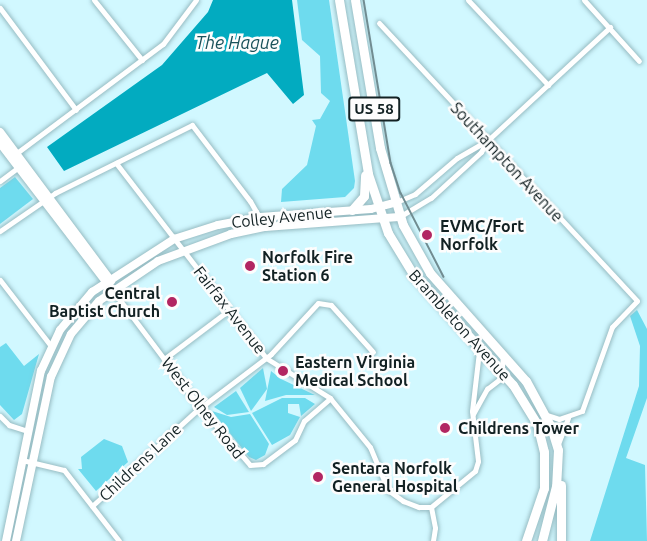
<!DOCTYPE html>
<html>
<head>
<meta charset="utf-8">
<style>
  body { margin:0 }
  #map { position:relative; width:647px; height:541px; overflow:hidden; background:#d1f8ff; font-family:Ubuntu,sans-serif }
  div>[style] { position:absolute }
  .green>* { inset:0; background:#6edbee }
  .water>* { inset:0; background:#02abc0 }
  .roads { filter:drop-shadow(0 0 2px #97bcc3) drop-shadow(0 0 2px #97bcc3) }
  .street>* { height:5px; margin:-2.5px; padding:0 2.5px; transform-origin:2.5px; border-radius:2.5px; background:#fff }
  .secondary>* { height:8px; margin:-4px; padding:0 4px; transform-origin:4px; border-radius:4px; background:#fff }
  .primary>* { height:9px; margin:-4.5px; padding:0 4.5px; transform-origin:4.5px; border-radius:4.5px; background:#fff }
  .tram>* { height:1.5px; margin:-0.75px; padding:0 0.75px; transform-origin:0.75px; border-radius:0.75px; background:#718c91 }
  .dots>* { width:16px; height:16px; translate:-50% -50%; box-sizing:border-box; border:3px solid #fdfdfd; border-radius:50% }
  span { translate:-50% -50%; white-space:nowrap; text-align:center; line-height:1.15; -webkit-text-stroke:5px #fdfdfd; paint-order:stroke }
  .shield-label span { padding:2px 4px; background:#fdfdfd; border:2px solid; border-radius:4px; -webkit-text-stroke-width:0 }
  .shield-label { font-size:15px; color:#122123; font-weight:700 }
  .street-label { font-size:16px; color:#122123 }
  .poi-label { font-size:16px; color:#122123; font-weight:700 }
  .left { translate:0 -50%; text-align:left }
  .right { translate:-100% -50%; text-align:right }
  .water-label { font-size:18px; color:#1a525b; font-style:italic }
</style>
</head>
<body>
<div id="map">
  <div class="green">
    <div style="clip-path:polygon(297px 0,329px 0,355px 181px,354px 188px,345px 197px,281px 202px,282px 189px,307px 165px,316px 126px,312px 120px,320px 119px,330px 101px,321px 93px,320px 56px,302px 40px)"></div>
    <div style="clip-path:polygon(15px 177px,33px 199px,0 224px,0 188px)"></div>
    <div style="clip-path:polygon(637px 310px,647px 329px,647px 398px,626px 458px,645px 465px,647px 541px,590px 541px,639px 386px,640px 346px,630px 316px)"></div>
    <div style="clip-path:polygon(6px 343px,24px 366px,39px 354px,22px 414px,14px 420px,0 405px,0 347px)"></div>
    <div style="clip-path:polygon(263px 368px,267px 389px,251px 411px,240px 388px)"></div>
    <div style="clip-path:polygon(271px 371px,281px 379px,315px 395px,286px 395px,265px 401px)"></div>
    <div style="clip-path:polygon(236px 391px,249px 412px,227px 415px,214px 407px)"></div>
    <div style="clip-path:polygon(282px 398px,305px 398px,315px 404px,301px 416px,299px 404px,288px 404px,288px 413px,300px 417px,290px 435px,272px 445px,252px 413px)"></div>
    <div style="clip-path:polygon(212px 411px,231px 417px,250px 414px,269px 444px,265px 455px,256px 460px,249px 457px)"></div>
    <div style="clip-path:polygon(104px 439px,122px 446px,128px 462px,96px 491px,78px 469px,82px 469px,81px 457px)"></div>
  </div>
  <div class="water">
    <div style="clip-path:polygon(213px 0,292px 0,304px 95px,293px 104px,267px 73px,64px 171px,47px 147px,162px 65px,208px 12px)"></div>
  </div>
  <div class="roads">
    <div class="street">
      <div style="left:94px;top:0;width:77px;rotate:51.3deg"></div>
      <div style="left:468px;top:0;width:117px;rotate:46.7deg"></div>
      <div style="left:584px;top:0;width:82px;rotate:48deg"></div>
      <div style="left:0;top:8px;width:127px;rotate:53.3deg"></div>
      <div style="left:379px;top:23px;width:379px;rotate:47.1deg"></div>
      <div style="left:637px;top:301px;width:36px;rotate:134deg"></div>
      <div style="left:612px;top:327px;width:89px;rotate:109.7deg"></div>
      <div style="left:582px;top:411px;width:24px;rotate:161deg"></div>
      <div style="left:559px;top:419px;width:13px;rotate:-162deg"></div>
      <div style="left:14px;top:155px;width:186px;rotate:-36.7deg"></div>
      <div style="left:163px;top:44px;width:55px;rotate:-53.1deg"></div>
      <div style="left:116px;top:163px;width:246px;rotate:52.4deg"></div>
      <div style="left:266px;top:358px;width:75px;rotate:32deg"></div>
      <div style="left:330px;top:398px;width:63px;rotate:50.8deg"></div>
      <div style="left:370px;top:447px;width:47px;rotate:67.3deg"></div>
      <div style="left:388px;top:490px;width:19px;rotate:36deg"></div>
      <div style="left:403px;top:501px;width:17px;rotate:21deg"></div>
      <div style="left:419px;top:507px;width:12px"></div>
      <div style="left:431px;top:507px;width:57px;rotate:-39.3deg"></div>
      <div style="left:475px;top:471px;width:10px;rotate:-73deg"></div>
      <div style="left:478px;top:461px;width:50px;rotate:-96.8deg"></div>
      <div style="left:472px;top:411px;width:60px;rotate:-83.3deg"></div>
      <div style="left:0;top:181px;width:25px;rotate:-37deg"></div>
      <div style="left:394px;top:203px;width:23px;rotate:-23deg"></div>
      <div style="left:415px;top:194px;width:55px;rotate:-40.6deg"></div>
      <div style="left:457px;top:158px;width:34px;rotate:-30deg"></div>
      <div style="left:487px;top:141px;width:168px;rotate:-42.8deg"></div>
      <div style="left:399px;top:217px;width:37px;rotate:-31deg"></div>
      <div style="left:431px;top:198px;width:68px;rotate:-42.6deg"></div>
      <div style="left:481px;top:152px;width:13px;rotate:-61deg"></div>
      <div style="left:0;top:231px;width:67px;rotate:-34.6deg"></div>
      <div style="left:55px;top:193px;width:153px;rotate:-26.4deg"></div>
      <div style="left:192px;top:125px;width:96px;rotate:52.7deg"></div>
      <div style="left:250px;top:201px;width:30px;rotate:60deg"></div>
      <div style="left:0;top:280px;width:83px;rotate:52.3deg"></div>
      <div style="left:113px;top:291px;width:146px;rotate:53.1deg"></div>
      <div style="left:201px;top:408px;width:75px;rotate:49.3deg"></div>
      <div style="left:250px;top:465px;width:13px;rotate:-4deg"></div>
      <div style="left:263px;top:464px;width:40px;rotate:-37deg"></div>
      <div style="left:295px;top:440px;width:21px;rotate:-65deg"></div>
      <div style="left:304px;top:421px;width:35px;rotate:-41deg"></div>
      <div style="left:164px;top:359px;width:81px;rotate:-37deg"></div>
      <div style="left:473px;top:414px;width:29px;rotate:-61deg"></div>
      <div style="left:487px;top:389px;width:18px;rotate:-38deg"></div>
      <div style="left:501px;top:378px;width:21px;rotate:-85deg"></div>
      <div style="left:0;top:416px;width:13px;rotate:45deg"></div>
      <div style="left:9px;top:425px;width:20px;rotate:18deg"></div>
      <div style="left:558px;top:444px;width:28px;rotate:-69deg"></div>
      <div style="left:22px;top:460px;width:43px;rotate:13.4deg"></div>
      <div style="left:64px;top:470px;width:90px;rotate:52.2deg"></div>
      <div style="left:92px;top:506px;width:141px;rotate:-42.4deg"></div>
      <div style="left:196px;top:411px;width:94px;rotate:-37.2deg"></div>
      <div style="left:271px;top:354px;width:69px;rotate:-47.3deg"></div>
      <div style="left:318px;top:303px;width:13px;rotate:9deg"></div>
      <div style="left:331px;top:305px;width:63px;rotate:48.2deg"></div>
      <div style="left:431px;top:507px;width:21px;rotate:79deg"></div>
      <div style="left:435px;top:528px;width:13px;rotate:99deg"></div>
    </div>
    <div class="secondary">
      <div style="left:0;top:132px;width:186px;rotate:53.3deg"></div>
      <div style="left:0;top:143px;width:186px;rotate:52.6deg"></div>
      <div style="left:6px;top:541px;width:174px;rotate:-78.4deg"></div>
      <div style="left:41px;top:371px;width:45px;rotate:-65.1deg"></div>
      <div style="left:60px;top:330px;width:50px;rotate:-49.9deg"></div>
      <div style="left:92px;top:292px;width:98px;rotate:-32.9deg"></div>
      <div style="left:174px;top:239px;width:46px;rotate:-17.7deg"></div>
      <div style="left:218px;top:225px;width:43px;rotate:-10.8deg"></div>
      <div style="left:260px;top:217px;width:111px;rotate:-4.1deg"></div>
      <div style="left:371px;top:209px;width:24px;rotate:-15deg"></div>
      <div style="left:16px;top:541px;width:168px;rotate:-78deg"></div>
      <div style="left:51px;top:377px;width:47px;rotate:-65.1deg"></div>
      <div style="left:71px;top:334px;width:43px;rotate:-49.7deg"></div>
      <div style="left:99px;top:301px;width:71px;rotate:-34.1deg"></div>
      <div style="left:158px;top:261px;width:78px;rotate:-20.3deg"></div>
      <div style="left:231px;top:234px;width:35px;rotate:-12deg"></div>
      <div style="left:265px;top:227px;width:134px;rotate:-4.3deg"></div>
    </div>
    <div class="primary">
      <div style="left:339px;top:0;width:176px;rotate:80.5deg"></div>
      <div style="left:368px;top:174px;width:62px;rotate:71.3deg"></div>
      <div style="left:388px;top:233px;width:48px;rotate:58.6deg"></div>
      <div style="left:413px;top:274px;width:149px;rotate:48deg"></div>
      <div style="left:513px;top:385px;width:46px;rotate:58.4deg"></div>
      <div style="left:537px;top:424px;width:29px;rotate:76deg"></div>
      <div style="left:544px;top:452px;width:36px;rotate:90deg"></div>
      <div style="left:544px;top:488px;width:56px;rotate:108.8deg"></div>
      <div style="left:355px;top:0;width:150px;rotate:80.4deg"></div>
      <div style="left:380px;top:148px;width:80px;rotate:73.4deg"></div>
      <div style="left:403px;top:225px;width:55px;rotate:60.6deg"></div>
      <div style="left:430px;top:273px;width:144px;rotate:48.4deg"></div>
      <div style="left:526px;top:381px;width:52px;rotate:61.5deg"></div>
      <div style="left:551px;top:427px;width:24px;rotate:73deg"></div>
      <div style="left:558px;top:450px;width:36px;rotate:93deg"></div>
      <div style="left:556px;top:486px;width:57px;rotate:104.3deg"></div>
      <div style="left:352px;top:210px;width:18px;rotate:-49deg"></div>
      <div style="left:364px;top:196px;width:21px;rotate:-87deg"></div>
      <div style="left:561px;top:541px;width:56px;rotate:-90deg"></div>
    </div>
  </div>
  <div class="tram">
    <div style="left:364px;top:0;width:165px;rotate:80.6deg"></div>
    <div style="left:391px;top:163px;width:32px;rotate:72deg"></div>
    <div style="left:401px;top:193px;width:94px;rotate:62.9deg"></div>
  </div>
  <div class="dots">
    <div style="left:427px;top:235px;background:#b22662"></div>
    <div style="left:250px;top:266px;background:#b22662"></div>
    <div style="left:172px;top:302px;background:#b22662"></div>
    <div style="left:283px;top:371px;background:#b22662"></div>
    <div style="left:445px;top:428px;background:#b22662"></div>
    <div style="left:318px;top:477px;background:#b22662"></div>
  </div>
  <div class="shield-label">
    <span style="left:374px;top:109px">US 58</span>
  </div>
  <div class="street-label">
    <span style="left:507px;top:162px;rotate:47deg">Southampton Avenue</span>
    <span style="left:282px;top:217px;rotate:-6deg">Colley Avenue</span>
    <span style="left:230px;top:310px;rotate:52deg">Fairfax Avenue</span>
    <span style="left:460px;top:325px;rotate:48deg">Brambleton Avenue</span>
    <span style="left:203px;top:408px;rotate:52deg">West Olney Road</span>
    <span style="left:140px;top:462px;rotate:-43deg">Childrens Lane</span>
  </div>
  <div class="poi-label">
    <span class="left" style="left:440px;top:235px">EVMC/Fort<br>Norfolk</span>
    <span class="left" style="left:262px;top:266px">Norfolk Fire<br>Station 6</span>
    <span class="right" style="left:160px;top:302px">Central<br>Baptist Church</span>
    <span class="left" style="left:295px;top:371px">Eastern Virginia<br>Medical School</span>
    <span class="left" style="left:458px;top:428px">Childrens Tower</span>
    <span class="left" style="left:332px;top:477px">Sentara Norfolk<br>General Hospital</span>
  </div>
  <div class="water-label">
    <span style="left:237px;top:42px">The Hague</span>
  </div>
</div>
</body>
</html>
